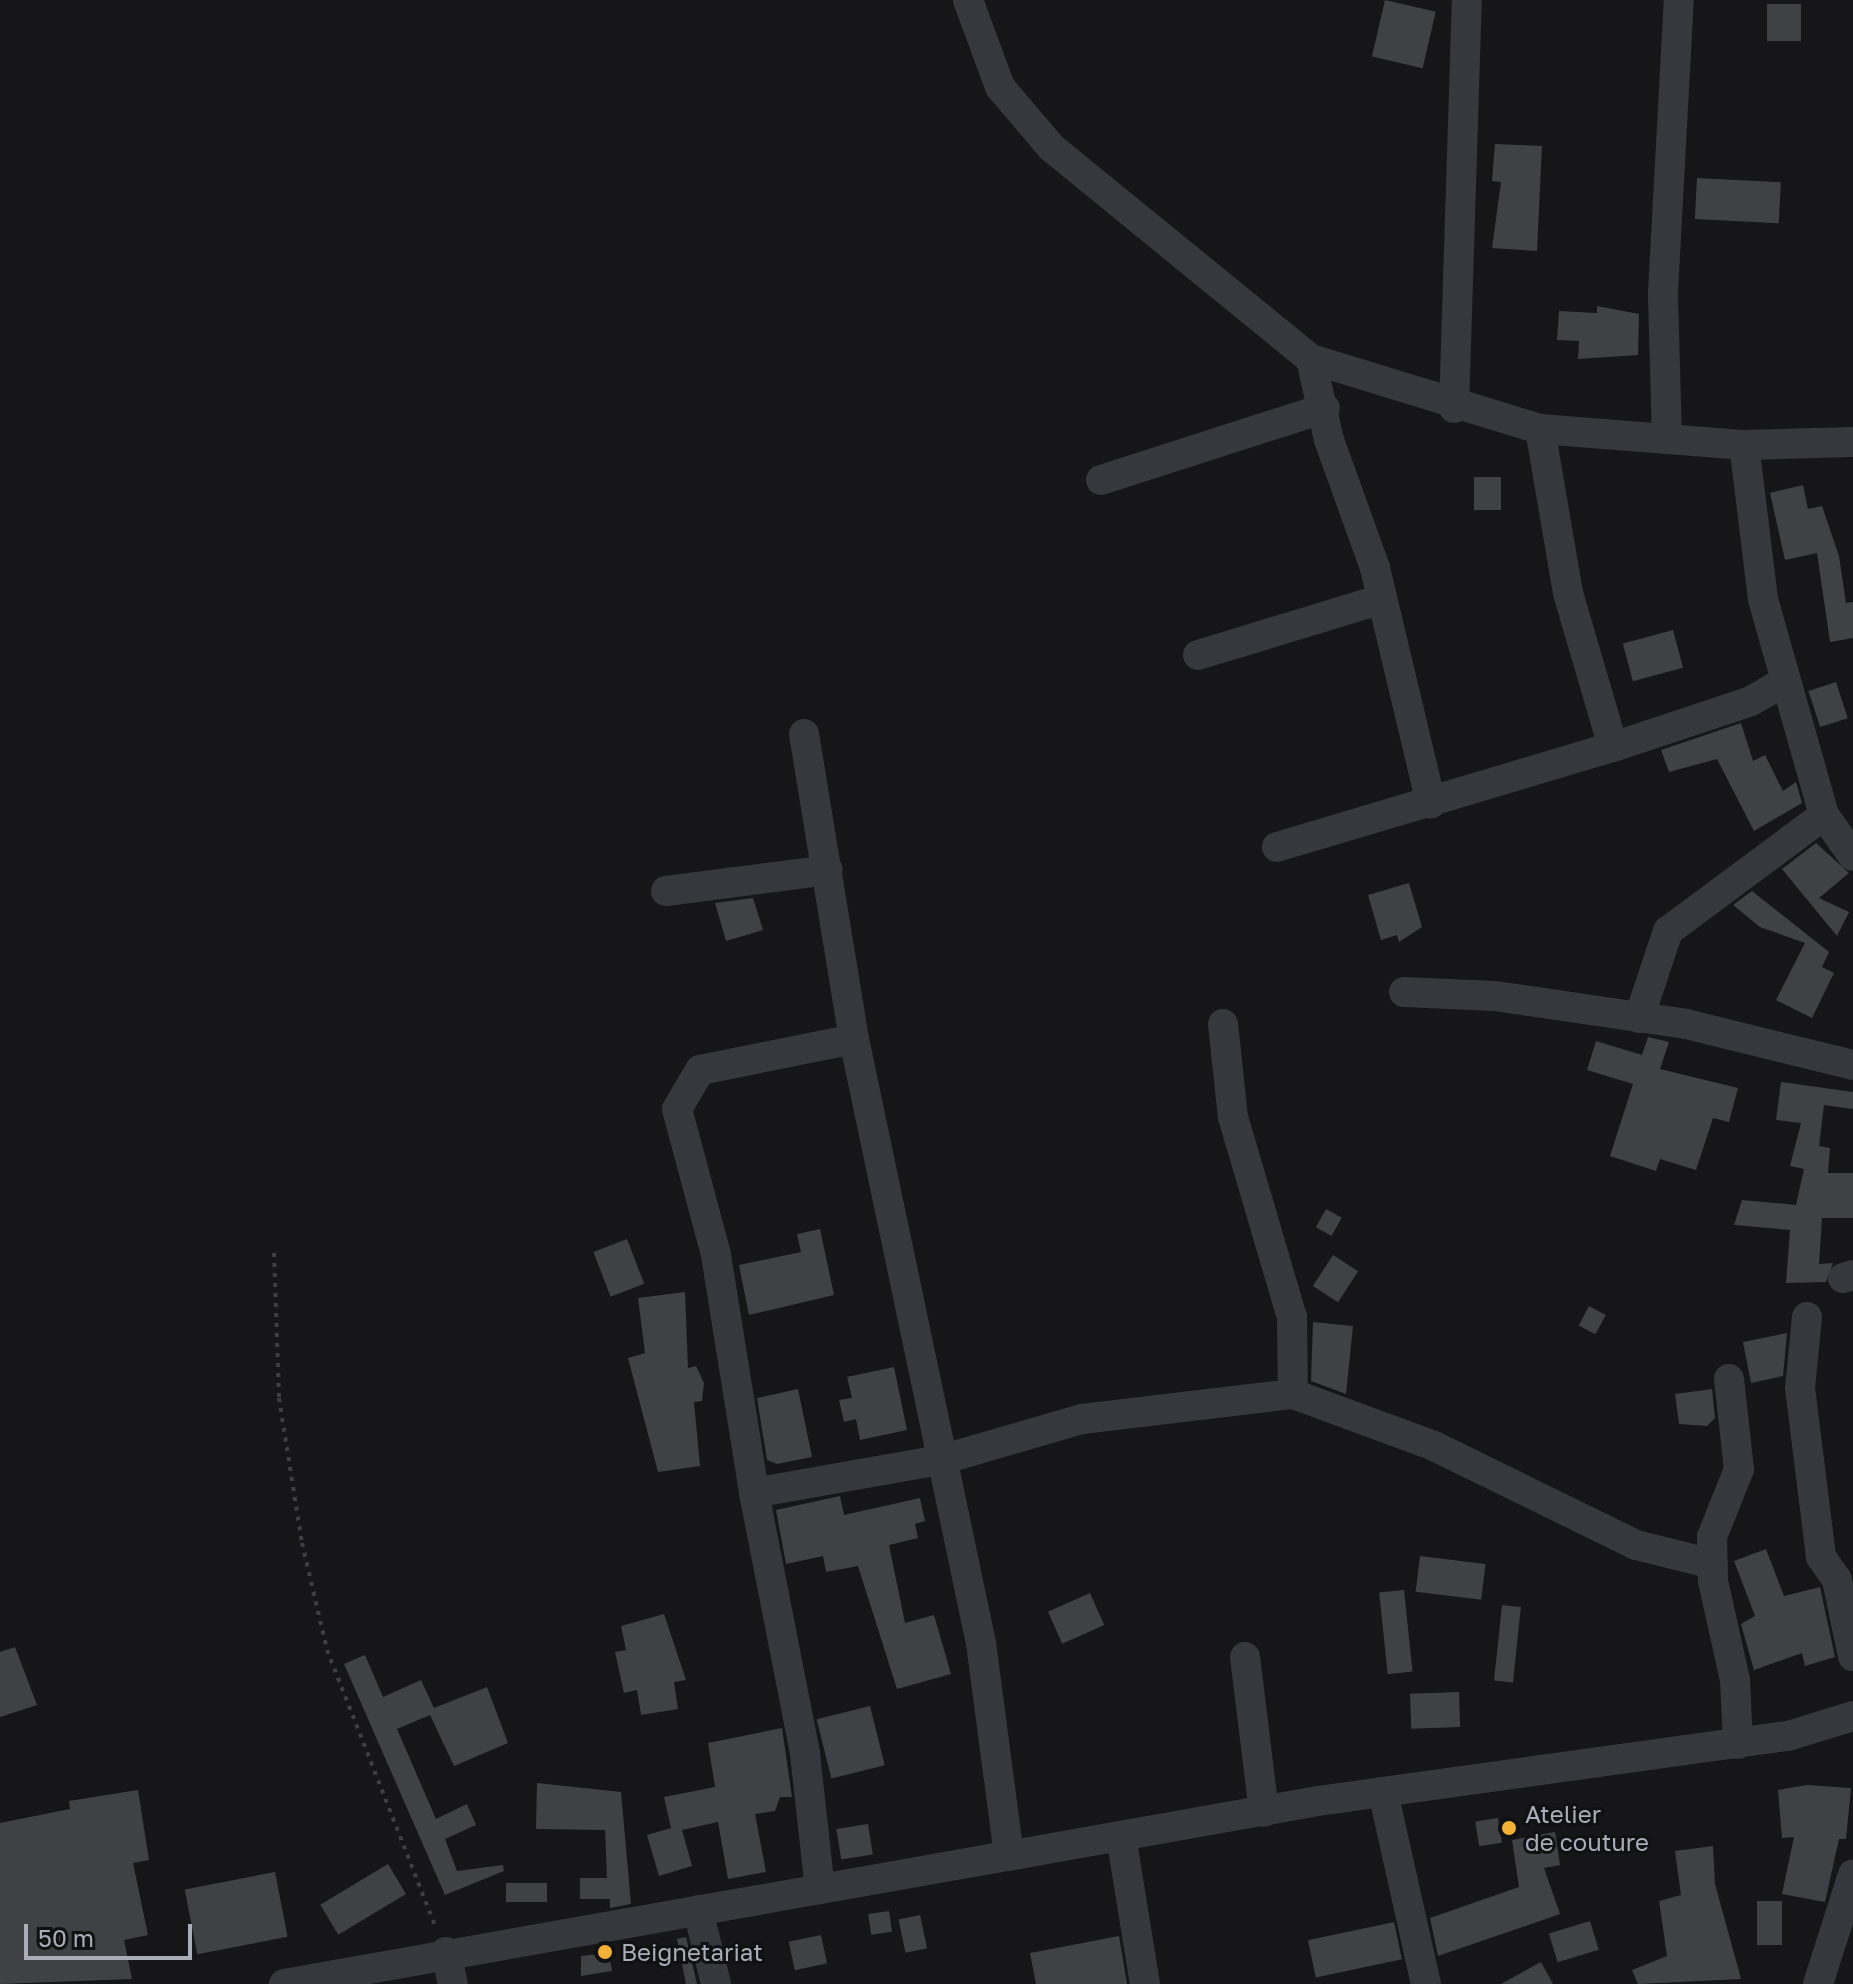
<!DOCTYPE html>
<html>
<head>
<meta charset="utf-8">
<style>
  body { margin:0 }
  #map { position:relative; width:1853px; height:1984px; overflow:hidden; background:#161618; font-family:"Golos Text",sans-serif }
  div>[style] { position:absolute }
  .building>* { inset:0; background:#404145; transform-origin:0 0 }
  .path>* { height:4px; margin-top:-2px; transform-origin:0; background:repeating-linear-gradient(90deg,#3d3f44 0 4px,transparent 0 10px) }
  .minor>* { height:30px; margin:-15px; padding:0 15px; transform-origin:15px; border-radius:15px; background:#37383d }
  .dots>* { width:22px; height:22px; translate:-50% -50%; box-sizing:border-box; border:4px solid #111113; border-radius:50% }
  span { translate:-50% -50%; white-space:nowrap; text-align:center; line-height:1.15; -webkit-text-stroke:6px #111113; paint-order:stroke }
  .poi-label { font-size:24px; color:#a8adb8 }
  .left { translate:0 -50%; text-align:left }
  .scale { position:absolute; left:24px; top:1924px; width:168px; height:36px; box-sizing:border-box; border:4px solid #a8adb8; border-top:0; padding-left:10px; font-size:24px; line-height:28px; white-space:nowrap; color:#a8adb8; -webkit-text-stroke:6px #111113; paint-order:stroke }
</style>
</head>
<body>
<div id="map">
  <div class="building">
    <div style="left:1385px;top:0;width:52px;height:58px;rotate:13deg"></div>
    <div style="left:1767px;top:4px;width:34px;height:37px"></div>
    <div style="clip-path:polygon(1495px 144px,1542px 146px,1537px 251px,1492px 248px,1501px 182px,1492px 181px)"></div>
    <div style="left:1697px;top:178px;width:84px;height:41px;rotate:3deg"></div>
    <div style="clip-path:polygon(1597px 306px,1639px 314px,1638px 355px,1578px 359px,1579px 341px,1557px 340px,1559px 311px,1597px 313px)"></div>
    <div style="left:1474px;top:477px;width:27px;height:33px"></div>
    <div style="clip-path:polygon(1803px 485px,1808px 509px,1822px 506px,1839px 556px,1846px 603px,1853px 602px,1853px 638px,1830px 642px,1817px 553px,1785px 560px,1770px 493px)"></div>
    <div style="left:1673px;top:630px;width:39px;height:52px;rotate:75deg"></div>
    <div style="left:1836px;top:682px;width:38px;height:29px;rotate:72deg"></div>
    <div style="clip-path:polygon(1741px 723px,1753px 761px,1765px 755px,1783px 791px,1796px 782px,1802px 803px,1754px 831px,1717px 759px,1669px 772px,1661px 750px)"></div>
    <div style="clip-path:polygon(1816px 843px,1849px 873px,1819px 898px,1849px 912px,1837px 936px,1782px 869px)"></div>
    <div style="clip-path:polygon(1409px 883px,1422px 927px,1399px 942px,1397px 935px,1381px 940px,1368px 895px)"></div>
    <div style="clip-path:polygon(1752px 891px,1829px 952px,1822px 967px,1834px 973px,1812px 1018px,1776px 1000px,1805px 943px,1760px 927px,1733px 905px)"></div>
    <div style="clip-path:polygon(753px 898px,763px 930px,726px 941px,715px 903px)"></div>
    <div style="clip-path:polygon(1648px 1037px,1669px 1042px,1660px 1069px,1738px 1088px,1729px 1122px,1713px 1118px,1696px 1170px,1660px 1159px,1656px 1171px,1610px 1156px,1633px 1084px,1587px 1070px,1596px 1041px,1642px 1055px)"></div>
    <div style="clip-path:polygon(1781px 1082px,1853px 1092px,1853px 1109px,1824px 1105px,1819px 1146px,1830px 1148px,1828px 1173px,1853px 1173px,1853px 1218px,1822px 1218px,1819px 1264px,1833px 1263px,1826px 1282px,1786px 1283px,1790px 1230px,1734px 1225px,1742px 1200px,1796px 1205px,1804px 1169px,1790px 1166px,1801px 1123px,1776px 1120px)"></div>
    <div style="left:1326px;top:1209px;width:18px;height:21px;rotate:29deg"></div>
    <div style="clip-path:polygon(820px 1229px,834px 1295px,749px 1315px,739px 1265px,801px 1252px,797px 1234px)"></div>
    <div style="left:627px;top:1239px;width:48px;height:36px;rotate:69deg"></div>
    <div style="left:1333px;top:1255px;width:30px;height:37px;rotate:33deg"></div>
    <div style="clip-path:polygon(685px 1292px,688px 1368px,696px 1366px,704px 1383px,702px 1401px,694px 1402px,700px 1466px,658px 1472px,628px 1358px,645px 1353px,638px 1298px)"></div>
    <div style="left:1589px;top:1306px;width:19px;height:22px;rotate:28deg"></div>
    <div style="clip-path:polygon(1313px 1322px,1353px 1326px,1346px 1394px,1311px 1381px)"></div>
    <div style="clip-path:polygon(1787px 1333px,1783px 1376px,1751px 1383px,1743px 1342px)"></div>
    <div style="clip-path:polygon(894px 1367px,907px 1430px,860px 1440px,856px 1419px,844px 1422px,839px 1400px,852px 1398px,847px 1377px)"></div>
    <div style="clip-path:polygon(798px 1389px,812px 1457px,777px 1464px,767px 1460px,757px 1398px)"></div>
    <div style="clip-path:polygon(1712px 1389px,1715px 1418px,1707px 1426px,1679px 1424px,1675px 1394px)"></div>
    <div style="clip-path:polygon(840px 1496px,844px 1515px,920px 1498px,925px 1521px,915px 1524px,918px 1538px,889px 1545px,905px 1623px,934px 1615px,951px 1674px,897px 1689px,858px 1566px,826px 1572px,823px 1556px,786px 1564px,776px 1510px)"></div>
    <div style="clip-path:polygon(1766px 1549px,1784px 1596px,1820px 1587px,1835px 1657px,1805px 1666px,1802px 1653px,1754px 1670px,1741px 1624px,1755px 1616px,1734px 1561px)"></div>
    <div style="left:1420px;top:1556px;width:66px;height:36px;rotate:7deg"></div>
    <div style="left:1404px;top:1590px;width:82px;height:25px;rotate:84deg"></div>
    <div style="left:1090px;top:1593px;width:35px;height:46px;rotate:66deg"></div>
    <div style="left:1502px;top:1605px;width:19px;height:76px;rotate:6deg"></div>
    <div style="clip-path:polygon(664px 1614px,686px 1680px,674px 1682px,678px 1709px,641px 1715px,637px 1690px,624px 1693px,615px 1652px,626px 1650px,621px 1626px)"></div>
    <div style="clip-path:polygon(15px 1647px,37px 1705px,0 1717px,0 1652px)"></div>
    <div style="clip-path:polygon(365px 1655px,383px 1697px,421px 1680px,434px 1708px,487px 1687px,508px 1743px,454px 1766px,430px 1715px,397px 1729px,436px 1819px,467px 1804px,476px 1825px,445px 1839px,457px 1871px,503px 1865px,504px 1871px,445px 1895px,344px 1664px)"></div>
    <div style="left:1459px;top:1692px;width:35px;height:49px;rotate:88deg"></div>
    <div style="left:870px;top:1706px;width:61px;height:55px;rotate:76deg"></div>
    <div style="clip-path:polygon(782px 1728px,792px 1797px,780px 1797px,775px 1811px,755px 1814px,766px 1872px,728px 1879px,718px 1822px,682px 1830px,692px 1866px,659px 1876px,647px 1835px,671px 1828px,664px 1797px,715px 1787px,708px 1743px)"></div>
    <div style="clip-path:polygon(537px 1783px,621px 1792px,631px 1904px,610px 1908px,610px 1899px,580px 1899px,580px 1878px,607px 1878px,605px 1830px,536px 1829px)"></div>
    <div style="clip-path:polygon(1807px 1785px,1851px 1788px,1846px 1839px,1839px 1839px,1825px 1902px,1782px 1894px,1794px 1837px,1782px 1838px,1778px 1790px)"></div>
    <div style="clip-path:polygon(138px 1790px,149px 1860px,133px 1863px,148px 1935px,124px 1940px,132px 1979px,0 1984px,0 1823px,70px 1809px,69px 1801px)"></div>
    <div style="left:1498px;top:1818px;width:25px;height:23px;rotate:81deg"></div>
    <div style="left:868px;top:1824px;width:31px;height:32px;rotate:81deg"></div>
    <div style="clip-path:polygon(1555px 1832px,1560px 1865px,1544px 1868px,1560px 1914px,1438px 1956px,1430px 1918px,1519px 1887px,1512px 1840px)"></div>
    <div style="clip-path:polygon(1713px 1846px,1715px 1884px,1741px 1979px,1638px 1984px,1632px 1970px,1667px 1956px,1659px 1901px,1681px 1895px,1675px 1851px)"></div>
    <div style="left:388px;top:1864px;width:35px;height:79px;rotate:59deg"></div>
    <div style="left:275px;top:1872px;width:66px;height:92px;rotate:79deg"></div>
    <div style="left:547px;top:1883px;width:19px;height:41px;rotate:90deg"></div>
    <div style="left:1757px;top:1901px;width:25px;height:44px"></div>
    <div style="left:889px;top:1911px;width:21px;height:21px;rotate:82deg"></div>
    <div style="left:920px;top:1915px;width:34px;height:22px;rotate:78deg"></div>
    <div style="left:1590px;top:1921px;width:30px;height:43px;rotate:73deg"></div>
    <div style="left:1394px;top:1922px;width:38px;height:88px;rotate:78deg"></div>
    <div style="left:821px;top:1935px;width:29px;height:33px;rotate:78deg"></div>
    <div style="clip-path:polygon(1119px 1936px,1127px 1984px,1036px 1984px,1030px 1953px)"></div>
    <div style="clip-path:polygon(686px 1937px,697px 1984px,686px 1984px,677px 1939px)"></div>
    <div style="clip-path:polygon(609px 1953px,612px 1971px,581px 1976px,581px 1956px)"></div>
    <div style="clip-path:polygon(1541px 1962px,1553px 1984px,1501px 1984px)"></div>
  </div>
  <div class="path">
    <div style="left:274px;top:1253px;width:145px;rotate:88deg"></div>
    <div style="left:279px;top:1398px;width:147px;rotate:81deg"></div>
    <div style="left:302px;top:1543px;width:110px;rotate:76.8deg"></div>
    <div style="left:327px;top:1650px;width:299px;rotate:68.6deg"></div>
  </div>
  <div class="minor">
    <div style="left:968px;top:0;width:93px;rotate:69.8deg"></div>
    <div style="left:1000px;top:87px;width:80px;rotate:49.6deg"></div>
    <div style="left:1052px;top:148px;width:334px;rotate:39.2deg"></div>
    <div style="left:1311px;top:359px;width:239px;rotate:17deg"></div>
    <div style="left:1540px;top:429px;width:205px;rotate:4.5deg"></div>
    <div style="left:1744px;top:445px;width:109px;rotate:-1.6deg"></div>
    <div style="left:1311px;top:359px;width:83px;rotate:77.5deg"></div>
    <div style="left:1329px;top:440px;width:136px;rotate:70.2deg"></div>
    <div style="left:1375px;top:568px;width:242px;rotate:76.6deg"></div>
    <div style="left:1454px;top:408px;width:408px;rotate:-88.2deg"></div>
    <div style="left:1540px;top:429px;width:166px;rotate:80.3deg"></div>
    <div style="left:1568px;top:593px;width:160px;rotate:73.7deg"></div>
    <div style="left:1667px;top:439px;width:147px;rotate:-91.6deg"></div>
    <div style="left:1663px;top:292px;width:292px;rotate:-86.9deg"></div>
    <div style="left:1101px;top:480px;width:235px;rotate:-17.8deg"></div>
    <div style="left:1198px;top:655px;width:192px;rotate:-16.9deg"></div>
    <div style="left:804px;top:734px;width:309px;rotate:80.7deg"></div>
    <div style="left:854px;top:1039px;width:617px;rotate:78.13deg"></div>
    <div style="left:981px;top:1643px;width:215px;rotate:82.5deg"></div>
    <div style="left:1824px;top:815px;width:50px;rotate:54.7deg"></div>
    <div style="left:1277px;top:847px;width:351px;rotate:-16.6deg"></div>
    <div style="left:1613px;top:747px;width:145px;rotate:-18.4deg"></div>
    <div style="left:1751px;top:701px;width:38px;rotate:-30deg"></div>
    <div style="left:666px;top:891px;width:163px;rotate:-7.4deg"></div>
    <div style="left:1404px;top:992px;width:91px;rotate:2.5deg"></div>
    <div style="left:1495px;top:996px;width:193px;rotate:8.3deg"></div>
    <div style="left:1686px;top:1024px;width:172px;rotate:13.8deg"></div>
    <div style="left:1639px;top:1018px;width:92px;rotate:-71.6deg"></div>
    <div style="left:1668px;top:931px;width:194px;rotate:-36.6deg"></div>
    <div style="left:1824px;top:815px;width:224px;rotate:-105.8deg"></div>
    <div style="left:1763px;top:599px;width:155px;rotate:-97deg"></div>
    <div style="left:1223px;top:1024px;width:94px;rotate:83.9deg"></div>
    <div style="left:1233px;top:1117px;width:209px;rotate:73.6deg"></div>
    <div style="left:1292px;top:1317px;width:77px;rotate:89.3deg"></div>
    <div style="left:854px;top:1039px;width:157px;rotate:168.6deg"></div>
    <div style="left:700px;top:1070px;width:45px;rotate:120.5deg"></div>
    <div style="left:677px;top:1109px;width:151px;rotate:75deg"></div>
    <div style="left:716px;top:1255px;width:241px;rotate:80.9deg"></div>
    <div style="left:754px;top:1493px;width:193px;rotate:-10.1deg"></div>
    <div style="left:944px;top:1459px;width:144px;rotate:-16.2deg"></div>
    <div style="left:1082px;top:1419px;width:212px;rotate:-6.8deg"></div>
    <div style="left:1293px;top:1394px;width:150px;rotate:20.2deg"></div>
    <div style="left:1434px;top:1446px;width:225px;rotate:26.1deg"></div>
    <div style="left:1636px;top:1545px;width:79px;rotate:13.9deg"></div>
    <div style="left:1843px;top:1278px;width:10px;rotate:-17deg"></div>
    <div style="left:1807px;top:1317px;width:71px;rotate:95.6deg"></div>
    <div style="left:1800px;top:1388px;width:170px;rotate:82.9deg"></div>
    <div style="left:1821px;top:1557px;width:28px;rotate:55deg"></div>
    <div style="left:1837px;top:1580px;width:78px;rotate:78.1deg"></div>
    <div style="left:1729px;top:1379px;width:91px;rotate:83.7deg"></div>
    <div style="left:1739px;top:1469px;width:73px;rotate:111.7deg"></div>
    <div style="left:1712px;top:1537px;width:44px;rotate:88.7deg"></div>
    <div style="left:1713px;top:1581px;width:101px;rotate:77.5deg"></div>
    <div style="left:1735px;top:1680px;width:64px;rotate:87.3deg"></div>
    <div style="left:754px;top:1493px;width:266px;rotate:78.9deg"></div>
    <div style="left:805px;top:1754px;width:136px;rotate:83.7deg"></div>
    <div style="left:1245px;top:1657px;width:156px;rotate:83deg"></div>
    <div style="left:1383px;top:1792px;width:197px;rotate:77.4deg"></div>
    <div style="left:1121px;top:1836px;width:150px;rotate:80.8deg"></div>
    <div style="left:698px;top:1910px;width:76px;rotate:76.3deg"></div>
    <div style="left:446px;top:1952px;width:33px;rotate:78deg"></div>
    <div style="left:284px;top:1984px;width:1050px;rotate:-10.04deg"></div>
    <div style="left:1318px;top:1801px;width:474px;rotate:-7.9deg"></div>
    <div style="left:1788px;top:1736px;width:68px;rotate:-17.1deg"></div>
    <div style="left:1818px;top:1984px;width:115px;rotate:-72.3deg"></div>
  </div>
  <div class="dots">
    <div style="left:1509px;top:1828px;background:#f2b134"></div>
    <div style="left:605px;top:1952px;background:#f2b134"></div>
  </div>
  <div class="poi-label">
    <span class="left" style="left:1525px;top:1828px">Atelier<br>de couture</span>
    <span class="left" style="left:621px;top:1952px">Beignetariat</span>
  </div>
  <div class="scale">50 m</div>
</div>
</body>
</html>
